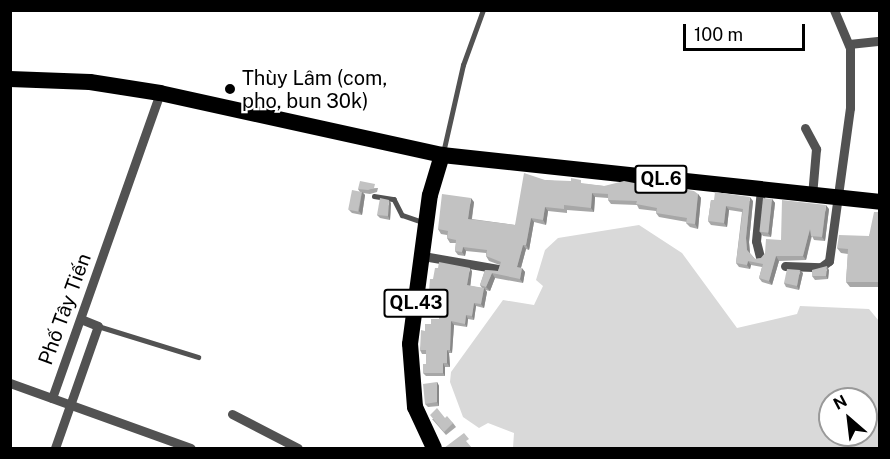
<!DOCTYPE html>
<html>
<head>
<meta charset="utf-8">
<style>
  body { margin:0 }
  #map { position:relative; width:890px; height:459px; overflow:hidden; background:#fff; font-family:"Public Sans",sans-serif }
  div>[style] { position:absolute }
  .green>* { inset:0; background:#d9d9d9 }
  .lane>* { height:4.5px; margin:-2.25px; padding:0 2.25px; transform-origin:2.25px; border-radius:2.25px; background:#525252 }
  .street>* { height:9px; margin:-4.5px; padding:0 4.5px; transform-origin:4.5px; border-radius:4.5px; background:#525252 }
  .highway>* { height:16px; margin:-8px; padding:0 8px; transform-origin:8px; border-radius:8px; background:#000 }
  .wall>* { inset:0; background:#a7a7a7 }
  .shaded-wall>* { inset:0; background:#888 }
  .building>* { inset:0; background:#c2c2c2; transform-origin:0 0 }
  .dots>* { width:16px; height:16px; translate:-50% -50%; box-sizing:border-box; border:3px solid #fff; border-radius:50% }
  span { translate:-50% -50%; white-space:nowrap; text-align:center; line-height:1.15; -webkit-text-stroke:4.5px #fff; paint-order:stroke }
  .shield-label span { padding:2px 4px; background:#fff; border:2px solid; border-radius:4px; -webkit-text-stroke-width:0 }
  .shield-label { font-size:18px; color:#000; font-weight:700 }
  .poi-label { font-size:20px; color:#000 }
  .left { translate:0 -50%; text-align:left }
  .street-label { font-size:20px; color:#000 }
  .frame { position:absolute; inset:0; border:12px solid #000; pointer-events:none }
  .north { position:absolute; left:818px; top:387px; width:60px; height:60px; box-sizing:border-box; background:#fff; border:2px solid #999; border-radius:50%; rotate:332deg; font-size:16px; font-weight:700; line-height:24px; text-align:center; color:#000 }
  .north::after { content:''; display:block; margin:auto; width:21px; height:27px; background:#000; clip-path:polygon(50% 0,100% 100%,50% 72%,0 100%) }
  .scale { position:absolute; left:683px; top:24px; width:122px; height:27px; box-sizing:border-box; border:3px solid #000; border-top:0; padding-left:8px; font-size:18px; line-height:21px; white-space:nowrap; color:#000; -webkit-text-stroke:4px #fff; paint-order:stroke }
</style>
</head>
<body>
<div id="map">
  <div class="green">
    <div style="clip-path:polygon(evenodd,639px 225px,682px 253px,737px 328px,797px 314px,800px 306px,869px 309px,879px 321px,879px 448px,513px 448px,514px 433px,488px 423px,479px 428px,463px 417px,450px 382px,451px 372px,503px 300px,534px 305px,543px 286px,536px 280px,545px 250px,558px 238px,639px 225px,830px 399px,866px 399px,866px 435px,830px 435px,830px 399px)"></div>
  </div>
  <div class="lane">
    <div style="left:443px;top:153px;width:90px;rotate:-77.2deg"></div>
    <div style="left:463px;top:65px;width:59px;rotate:-70deg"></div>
    <div style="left:374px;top:196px;width:20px;rotate:9deg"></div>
    <div style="left:394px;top:199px;width:18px;rotate:63deg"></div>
    <div style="left:402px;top:215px;width:21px;rotate:19deg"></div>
    <div style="left:98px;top:326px;width:105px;rotate:17.2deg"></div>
  </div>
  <div class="street">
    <div style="left:849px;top:44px;width:31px;rotate:-6deg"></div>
    <div style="left:805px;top:128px;width:24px;rotate:62deg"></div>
    <div style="left:816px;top:149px;width:47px;rotate:94.9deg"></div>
    <div style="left:423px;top:256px;width:76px;rotate:9.8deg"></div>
    <div style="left:760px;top:257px;width:16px;rotate:-104deg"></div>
    <div style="left:756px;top:241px;width:52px;rotate:-84.5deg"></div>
    <div style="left:785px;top:266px;width:36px;rotate:2deg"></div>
    <div style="left:821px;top:267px;width:10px;rotate:-37deg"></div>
    <div style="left:829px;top:261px;width:154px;rotate:-82.2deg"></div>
    <div style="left:850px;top:108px;width:60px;rotate:-90deg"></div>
    <div style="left:850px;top:48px;width:41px;rotate:-112.8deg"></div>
    <div style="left:10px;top:383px;width:192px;rotate:19.8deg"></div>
    <div style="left:52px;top:398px;width:324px;rotate:-70.5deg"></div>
    <div style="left:232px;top:414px;width:74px;rotate:27.3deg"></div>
    <div style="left:55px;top:448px;width:129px;rotate:-70.6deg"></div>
    <div style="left:98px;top:326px;width:18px;rotate:-158deg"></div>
  </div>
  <div class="highway">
    <div style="left:10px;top:79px;width:80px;rotate:2.1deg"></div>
    <div style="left:90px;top:82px;width:71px;rotate:8.9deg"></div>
    <div style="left:160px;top:93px;width:289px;rotate:12.4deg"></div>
    <div style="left:442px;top:155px;width:441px;rotate:6.1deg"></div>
    <div style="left:434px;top:448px;width:45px;rotate:-114.9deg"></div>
    <div style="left:415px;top:407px;width:63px;rotate:-94.5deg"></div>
    <div style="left:410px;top:344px;width:150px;rotate:-82.4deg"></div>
    <div style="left:430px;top:195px;width:42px;rotate:-73.3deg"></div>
  </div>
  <div class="wall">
    <div style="clip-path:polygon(545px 180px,604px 186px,660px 188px,698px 194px,701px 198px,698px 229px,690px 227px,686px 223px,687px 222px,659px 217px,656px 213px,656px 211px,639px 209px,637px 205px,611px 204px,608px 200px,608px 198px,595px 197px,594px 212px,567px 210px,567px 213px,548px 211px,546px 225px,534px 222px,529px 250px,526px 249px,521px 268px,525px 272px,523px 283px,495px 278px,490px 291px,485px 290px,487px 292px,484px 308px,476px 306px,474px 320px,468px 319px,467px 327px,454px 325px,452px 353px,449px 353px,450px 367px,445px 367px,445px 376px,426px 376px,423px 373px,426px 364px,426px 354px,422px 354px,420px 350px,425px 331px,431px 324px,439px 319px,439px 306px,430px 306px,428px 303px,433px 279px,472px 271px,470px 286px,482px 288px,480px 285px,485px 270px,498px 271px,500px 265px,489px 261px,486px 256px,486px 253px,466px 251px,465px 256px,458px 255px,455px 251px,456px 243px,450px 243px,447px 238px,447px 235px,441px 234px,438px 229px,474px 202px,472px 219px,515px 225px)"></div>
    <div style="clip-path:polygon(378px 188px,377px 192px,370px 194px,363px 193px,365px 195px,362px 215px,352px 213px,349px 210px,360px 192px,358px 189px)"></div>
    <div style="clip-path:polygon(772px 199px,775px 203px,771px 237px,763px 236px,760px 232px)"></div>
    <div style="clip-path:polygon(711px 200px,753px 201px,749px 242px,750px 253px,755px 259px,761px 258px,781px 240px,829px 209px,825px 241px,814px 240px,812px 236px,806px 260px,779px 261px,772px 285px,762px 282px,759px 278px,762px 267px,751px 265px,750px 269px,739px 267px,736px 263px,742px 212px,729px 210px,727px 227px,711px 225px,708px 221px)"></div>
    <div style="clip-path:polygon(391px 203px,390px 220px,380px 218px,377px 215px)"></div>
    <div style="clip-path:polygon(879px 212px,879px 287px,850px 287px,846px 282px,848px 254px,841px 253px,837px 248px,869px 236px)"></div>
    <div style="clip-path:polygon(829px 270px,828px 279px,815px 280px,812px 276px)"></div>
    <div style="clip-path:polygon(803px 273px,799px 290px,786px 287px,784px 283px)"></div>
    <div style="clip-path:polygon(437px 382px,439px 386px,439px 406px,428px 407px,425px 404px)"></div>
    <div style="clip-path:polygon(445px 418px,453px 423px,456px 427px,446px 435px,432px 419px)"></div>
  </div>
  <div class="shaded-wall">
    <div style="clip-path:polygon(362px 192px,365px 195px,362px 215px,359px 211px)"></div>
    <div style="clip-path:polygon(592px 193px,595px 197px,594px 212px,591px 208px)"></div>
    <div style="clip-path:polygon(698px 194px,701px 198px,698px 229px,695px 224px)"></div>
    <div style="clip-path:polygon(750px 197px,753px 201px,749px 242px,750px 254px,747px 250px,746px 238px)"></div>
    <div style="clip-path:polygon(471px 198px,474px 202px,471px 223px,468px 219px)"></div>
    <div style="clip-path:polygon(772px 199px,775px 203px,771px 237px,768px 233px)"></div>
    <div style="clip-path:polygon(389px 200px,391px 203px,390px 220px,388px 216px)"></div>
    <div style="clip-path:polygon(826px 205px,829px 209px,825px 241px,822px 237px)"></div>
    <div style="clip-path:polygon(726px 206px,729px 210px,727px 227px,724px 223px)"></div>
    <div style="clip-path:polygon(545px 207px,548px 211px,546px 225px,543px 220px)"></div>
    <div style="clip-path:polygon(531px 218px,534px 222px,529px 250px,526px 245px)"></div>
    <div style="clip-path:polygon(810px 229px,812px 233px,806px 260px,803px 256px)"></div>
    <div style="clip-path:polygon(523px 245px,526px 249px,520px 271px,517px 267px)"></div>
    <div style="clip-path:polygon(463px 247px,466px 251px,465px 256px,462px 252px)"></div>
    <div style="clip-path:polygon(776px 256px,779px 261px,772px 285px,769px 281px)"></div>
    <div style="clip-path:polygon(748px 261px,751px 265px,750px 269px,747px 265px)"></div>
    <div style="clip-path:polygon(827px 266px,829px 270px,828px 279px,826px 276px)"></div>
    <div style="clip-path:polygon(470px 268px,472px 271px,470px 289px,467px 285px)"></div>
    <div style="clip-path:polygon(522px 268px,525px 272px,523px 283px,520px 279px)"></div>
    <div style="clip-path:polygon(800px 270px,803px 273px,799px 290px,797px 286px)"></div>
    <div style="clip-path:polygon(492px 273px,495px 278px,490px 291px,486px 287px)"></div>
    <div style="clip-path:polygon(484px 288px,487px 292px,484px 308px,481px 304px)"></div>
    <div style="clip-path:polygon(474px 303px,476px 306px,474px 320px,472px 316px)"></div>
    <div style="clip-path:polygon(466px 315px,468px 319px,467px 327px,465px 324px)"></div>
    <div style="clip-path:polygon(451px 321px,454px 325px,452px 353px,450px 350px)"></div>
    <div style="clip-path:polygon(447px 350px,449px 353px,450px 367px,447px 363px)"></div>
    <div style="clip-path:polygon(443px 363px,445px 367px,445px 376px,443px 373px)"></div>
    <div style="clip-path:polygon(437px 382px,439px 386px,439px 406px,437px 402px)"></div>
  </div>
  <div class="building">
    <div style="clip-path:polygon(524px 173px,545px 180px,571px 181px,571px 178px,581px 180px,581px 183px,604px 186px,624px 181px,660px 188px,660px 185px,694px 191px,698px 194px,695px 224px,686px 223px,687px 218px,656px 213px,657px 208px,636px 204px,637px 201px,608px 200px,608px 194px,592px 193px,591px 208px,564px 205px,564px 209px,545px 207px,543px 220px,531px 218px,526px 245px,523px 245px,517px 267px,522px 268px,520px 279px,492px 273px,486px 287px,480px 285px,485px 270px,498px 271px,501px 262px,486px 256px,487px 250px,463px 247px,462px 252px,455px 251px,456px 240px,447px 238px,448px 231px,438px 229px,442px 194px,471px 198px,468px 219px,515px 225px)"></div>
    <div style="clip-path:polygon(360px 181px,375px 184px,374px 188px,368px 190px,358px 189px)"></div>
    <div style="left:352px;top:190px;width:10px;height:20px;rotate:11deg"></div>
    <div style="clip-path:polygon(715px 192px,750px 197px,746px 238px,747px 250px,755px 259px,761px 258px,765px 253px,766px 239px,781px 240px,782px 200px,826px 205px,822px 237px,811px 236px,810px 229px,803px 256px,776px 256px,769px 281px,759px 278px,763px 264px,748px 261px,747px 265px,736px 263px,743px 209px,726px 206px,724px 223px,708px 221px,711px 200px,714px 200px)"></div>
    <div style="clip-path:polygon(380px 198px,389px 200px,388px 216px,377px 215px)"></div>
    <div style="left:763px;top:198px;width:9px;height:34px;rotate:6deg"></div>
    <div style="clip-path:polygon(874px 212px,879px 212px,879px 282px,846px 282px,848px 249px,837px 248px,839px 235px,869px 236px)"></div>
    <div style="clip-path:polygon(439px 262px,470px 268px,467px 285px,484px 288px,481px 304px,474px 303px,472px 316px,466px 315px,465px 324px,451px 321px,450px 350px,447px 350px,447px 363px,443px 363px,443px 373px,423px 373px,423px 364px,426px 364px,426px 350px,420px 350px,421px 330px,425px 331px,425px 324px,431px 324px,431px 319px,439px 319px,439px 303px,428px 303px,430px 279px,433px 279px,435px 268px,438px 268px)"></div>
    <div style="clip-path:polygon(827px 266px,826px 276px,812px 276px,812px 270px)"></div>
    <div style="clip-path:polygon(787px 269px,800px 270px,797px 286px,784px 283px)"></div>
    <div style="clip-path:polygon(437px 382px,437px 402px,425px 404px,423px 384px)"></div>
    <div style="clip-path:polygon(437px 408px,445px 418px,447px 416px,453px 423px,444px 432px,430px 415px)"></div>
    <div style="clip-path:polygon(464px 433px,469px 439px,466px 441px,472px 448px,444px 448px)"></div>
  </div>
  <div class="dots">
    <div style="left:230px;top:89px;background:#000"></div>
  </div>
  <div class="shield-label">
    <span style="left:661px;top:179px">QL.6</span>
    <span style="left:416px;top:303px">QL.43</span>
  </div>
  <div class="poi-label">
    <span class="left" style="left:242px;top:90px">Thùy Lâm (com,<br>pho, bun 30k)</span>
  </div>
  <div class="street-label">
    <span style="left:65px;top:309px;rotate:-70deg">Phố Tây Tiến</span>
  </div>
  <div class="frame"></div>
  <div class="north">N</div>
  <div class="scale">100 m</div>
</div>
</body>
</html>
